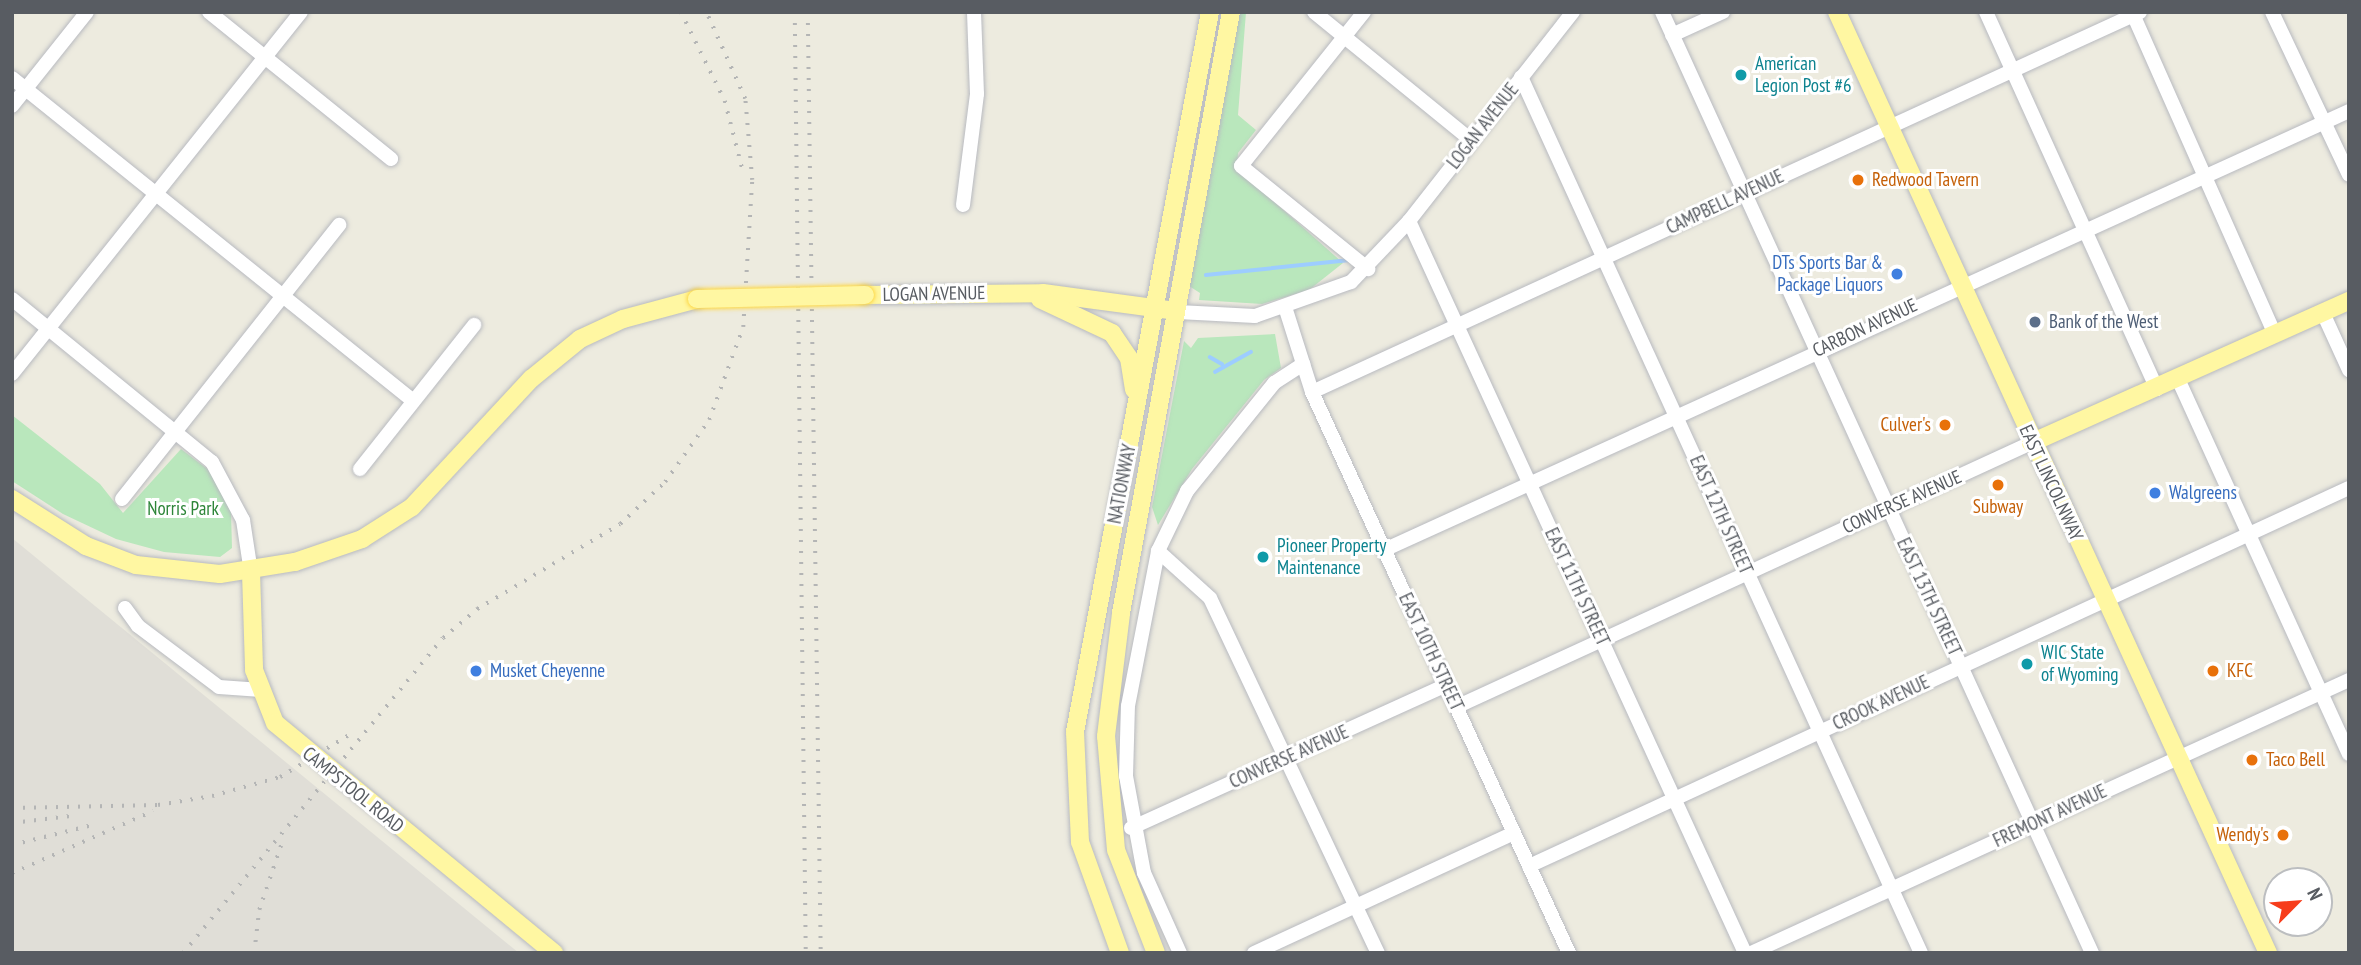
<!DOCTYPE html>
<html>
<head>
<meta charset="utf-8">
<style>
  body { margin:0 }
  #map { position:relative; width:2361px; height:965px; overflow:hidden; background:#edebdf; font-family:"PT Sans Narrow",sans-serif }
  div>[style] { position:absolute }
  .industrial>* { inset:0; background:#e0ded7 }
  .green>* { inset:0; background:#b9e7bc }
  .stream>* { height:3.5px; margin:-1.75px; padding:0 1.75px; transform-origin:1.75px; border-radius:1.75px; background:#9dcdff }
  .roads { filter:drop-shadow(0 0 2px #b8bac0) drop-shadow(0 0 2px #b8bac0) }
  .minor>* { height:14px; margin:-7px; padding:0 7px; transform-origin:7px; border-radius:7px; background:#fff }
  .major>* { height:18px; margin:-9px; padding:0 9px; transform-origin:9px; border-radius:9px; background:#fff7a2 }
  .rail>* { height:3.5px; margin-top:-1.75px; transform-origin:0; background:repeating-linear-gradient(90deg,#b4b5b5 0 2px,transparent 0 11px) }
  .bridges { filter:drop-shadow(0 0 2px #fdd848) drop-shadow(0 0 2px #fdd848) }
  .major-bridge>* { height:18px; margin:-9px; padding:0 9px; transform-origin:9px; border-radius:9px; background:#fff7a2 }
  .dots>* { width:19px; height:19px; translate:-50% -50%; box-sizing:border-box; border:4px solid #fff; border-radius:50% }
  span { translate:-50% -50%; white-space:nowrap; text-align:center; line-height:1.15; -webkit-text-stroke:6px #fff; paint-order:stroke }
  .culture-label { font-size:19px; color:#0d838f }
  .left { translate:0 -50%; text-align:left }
  .street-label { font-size:19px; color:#585c62 }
  .food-label { font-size:19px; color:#c56008 }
  .right { translate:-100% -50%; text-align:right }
  .shop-label { font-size:19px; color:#366cbe }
  .service-label { font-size:19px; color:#4e5e75 }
  .park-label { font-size:19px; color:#2d8538 }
  .frame { position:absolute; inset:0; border:14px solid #585c62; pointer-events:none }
  .north { position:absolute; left:2263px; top:867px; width:70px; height:70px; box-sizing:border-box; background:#fff; border:2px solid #bcbec0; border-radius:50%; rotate:65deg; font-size:19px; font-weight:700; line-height:28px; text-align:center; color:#585c62 }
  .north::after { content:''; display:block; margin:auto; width:24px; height:32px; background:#f73d1b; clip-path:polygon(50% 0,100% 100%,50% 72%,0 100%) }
</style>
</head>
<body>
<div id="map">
  <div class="industrial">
    <div style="clip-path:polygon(12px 538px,519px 953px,12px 953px)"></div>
  </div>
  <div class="green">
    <div style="clip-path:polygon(1239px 12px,1246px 12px,1238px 115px,1256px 130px,1238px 153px,1237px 169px,1343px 263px,1309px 290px,1262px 304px,1199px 300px,1200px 293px,1189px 286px)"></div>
    <div style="clip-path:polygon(1275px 334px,1281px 368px,1264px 380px,1192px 469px,1158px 525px,1152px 507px,1184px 341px,1191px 348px,1198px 338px)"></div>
    <div style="clip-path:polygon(12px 415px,100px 484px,123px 513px,181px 449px,210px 471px,231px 512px,232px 548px,220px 557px,164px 552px,116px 539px,63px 514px,12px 481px)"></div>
  </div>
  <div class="stream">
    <div style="left:1206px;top:275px;width:147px;rotate:-5.9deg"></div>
    <div style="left:1210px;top:357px;width:14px;rotate:30deg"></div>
    <div style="left:1215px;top:372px;width:41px;rotate:-29.1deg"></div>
  </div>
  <div class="roads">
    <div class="minor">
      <div style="left:209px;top:12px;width:234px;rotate:38.9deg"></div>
      <div style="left:1314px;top:12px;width:203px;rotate:39.2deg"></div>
      <div style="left:1364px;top:12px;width:197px;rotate:128.6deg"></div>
      <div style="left:1241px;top:166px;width:164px;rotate:39deg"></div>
      <div style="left:1662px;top:12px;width:1035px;rotate:65.44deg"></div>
      <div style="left:1986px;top:12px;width:414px;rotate:65.6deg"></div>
      <div style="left:2132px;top:12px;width:353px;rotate:66.1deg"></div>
      <div style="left:2272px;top:12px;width:180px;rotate:64.7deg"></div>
      <div style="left:1672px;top:35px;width:56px;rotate:-24.3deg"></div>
      <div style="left:1521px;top:77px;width:963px;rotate:65.46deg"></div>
      <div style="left:12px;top:78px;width:514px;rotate:38.83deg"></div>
      <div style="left:12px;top:106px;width:120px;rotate:-51.4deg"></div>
      <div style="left:963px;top:205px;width:112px;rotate:-82.8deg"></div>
      <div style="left:977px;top:94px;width:82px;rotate:-92.1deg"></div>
      <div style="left:1409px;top:221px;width:805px;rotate:65.34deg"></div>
      <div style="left:12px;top:299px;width:258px;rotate:39.2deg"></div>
      <div style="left:212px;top:462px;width:66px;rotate:61.9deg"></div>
      <div style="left:243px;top:520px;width:53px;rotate:81.3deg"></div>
      <div style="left:1286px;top:310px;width:86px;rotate:72.4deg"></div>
      <div style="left:1312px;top:392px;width:617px;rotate:65.39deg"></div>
      <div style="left:1178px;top:312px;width:77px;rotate:3deg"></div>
      <div style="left:1255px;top:316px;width:102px;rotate:-19.5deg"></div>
      <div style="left:1351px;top:282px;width:84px;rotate:-46.4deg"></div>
      <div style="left:1409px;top:221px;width:266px;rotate:-51.9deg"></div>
      <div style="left:2323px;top:313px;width:63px;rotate:65.5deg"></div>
      <div style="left:12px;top:374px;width:463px;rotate:-51.4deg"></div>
      <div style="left:2178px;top:379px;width:412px;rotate:65.5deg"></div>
      <div style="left:1312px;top:392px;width:911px;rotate:-24.65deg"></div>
      <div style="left:360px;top:469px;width:184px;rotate:-51.6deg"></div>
      <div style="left:122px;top:499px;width:350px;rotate:-51.6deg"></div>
      <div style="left:1384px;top:550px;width:1060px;rotate:-24.46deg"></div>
      <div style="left:1158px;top:551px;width:70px;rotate:42.1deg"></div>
      <div style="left:1210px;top:598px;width:393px;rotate:64.7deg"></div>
      <div style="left:125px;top:608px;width:22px;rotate:54deg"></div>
      <div style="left:138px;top:626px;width:101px;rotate:37deg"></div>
      <div style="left:219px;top:687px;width:39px;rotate:4deg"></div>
      <div style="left:1456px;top:707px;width:633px;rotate:-24.66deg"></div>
      <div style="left:1131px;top:828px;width:346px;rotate:-24.4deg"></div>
      <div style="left:1529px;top:866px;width:903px;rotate:-24.75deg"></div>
      <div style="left:1180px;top:953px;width:88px;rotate:-114.2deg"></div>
      <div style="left:1144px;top:873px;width:99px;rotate:-100.5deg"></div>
      <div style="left:1126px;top:776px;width:70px;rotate:-88.4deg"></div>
      <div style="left:1128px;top:706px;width:158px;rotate:-79deg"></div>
      <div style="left:1158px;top:551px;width:67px;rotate:-64.2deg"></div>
      <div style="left:1187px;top:491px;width:139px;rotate:-51.1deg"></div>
      <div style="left:1274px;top:383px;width:35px;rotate:-33deg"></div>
      <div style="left:1254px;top:953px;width:286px;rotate:-24.8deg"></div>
      <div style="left:1751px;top:953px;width:657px;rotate:-24.54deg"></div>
    </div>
    <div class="major">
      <div style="left:1837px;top:12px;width:1035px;rotate:65.39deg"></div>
      <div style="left:865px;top:295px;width:178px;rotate:-0.6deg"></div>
      <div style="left:1043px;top:293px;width:126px;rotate:7.7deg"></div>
      <div style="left:1040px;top:299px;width:80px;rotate:25.3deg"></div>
      <div style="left:1112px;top:333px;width:30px;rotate:56deg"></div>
      <div style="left:1129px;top:358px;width:32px;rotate:81deg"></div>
      <div style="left:2031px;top:443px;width:348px;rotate:-24.1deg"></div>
      <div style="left:12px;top:499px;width:88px;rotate:32.4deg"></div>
      <div style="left:86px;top:546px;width:53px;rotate:20.8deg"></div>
      <div style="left:136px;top:565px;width:84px;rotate:6.1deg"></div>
      <div style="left:220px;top:574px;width:76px;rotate:-9.1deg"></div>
      <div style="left:295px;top:562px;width:71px;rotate:-18.9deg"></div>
      <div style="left:362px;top:539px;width:59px;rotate:-32.6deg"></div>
      <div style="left:412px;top:507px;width:175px;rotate:-47.1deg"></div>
      <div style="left:531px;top:379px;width:63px;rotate:-39.2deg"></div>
      <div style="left:580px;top:339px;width:47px;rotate:-24.9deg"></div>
      <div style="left:623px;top:319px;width:77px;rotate:-15.1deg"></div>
      <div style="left:251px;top:572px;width:98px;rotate:88.2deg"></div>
      <div style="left:254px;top:670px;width:57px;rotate:68.4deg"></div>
      <div style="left:275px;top:723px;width:362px;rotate:39.5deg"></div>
      <div style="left:1120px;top:953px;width:118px;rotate:-109.8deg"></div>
      <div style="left:1080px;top:842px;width:110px;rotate:-92.6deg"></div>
      <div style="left:1075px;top:732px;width:733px;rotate:-79.38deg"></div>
      <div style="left:1156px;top:953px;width:110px;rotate:-111.2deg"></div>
      <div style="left:1116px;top:850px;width:114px;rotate:-95deg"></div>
      <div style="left:1106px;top:736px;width:124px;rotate:-83deg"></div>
      <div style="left:1121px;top:613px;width:611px;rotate:-79.63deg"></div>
    </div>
  </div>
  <div class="rail">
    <div style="left:681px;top:12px;width:99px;rotate:63.7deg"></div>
    <div style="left:725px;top:101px;width:76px;rotate:75.6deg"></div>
    <div style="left:795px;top:12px;width:941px;rotate:89.33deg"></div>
    <div style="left:808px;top:12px;width:941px;rotate:89.21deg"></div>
    <div style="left:12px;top:808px;width:146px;rotate:-1.2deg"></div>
    <div style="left:158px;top:805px;width:55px;rotate:-9.5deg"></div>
    <div style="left:212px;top:796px;width:71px;rotate:-15.6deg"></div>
    <div style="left:280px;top:777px;width:84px;rotate:-31.4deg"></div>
    <div style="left:12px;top:823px;width:59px;rotate:-6.8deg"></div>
    <div style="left:12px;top:845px;width:87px;rotate:-14deg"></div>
    <div style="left:12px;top:873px;width:154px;rotate:-23.7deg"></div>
    <div style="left:183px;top:953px;width:408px;rotate:-50.5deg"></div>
    <div style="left:443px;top:638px;width:45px;rotate:-40.5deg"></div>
    <div style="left:477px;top:609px;width:166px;rotate:-30.7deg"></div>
    <div style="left:620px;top:524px;width:62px;rotate:-43deg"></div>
    <div style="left:665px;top:482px;width:76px;rotate:-54.6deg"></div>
    <div style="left:709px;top:420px;width:99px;rotate:-69.9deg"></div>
    <div style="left:743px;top:327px;width:147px;rotate:-86.5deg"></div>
    <div style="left:752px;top:180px;width:81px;rotate:-94.9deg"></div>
    <div style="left:745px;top:99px;width:95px;rotate:-114.1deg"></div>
    <div style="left:254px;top:953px;width:43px;rotate:-83.4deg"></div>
    <div style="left:259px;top:910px;width:75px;rotate:-71.3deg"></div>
  </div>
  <div class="bridges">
    <div class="major-bridge">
      <div style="left:697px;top:299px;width:168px;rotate:-1.4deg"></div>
    </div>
  </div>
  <div class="dots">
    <div style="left:1741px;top:75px;background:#0f9aa8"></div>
    <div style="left:1858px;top:180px;background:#e8710a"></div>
    <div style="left:1897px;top:274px;background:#3f7fe0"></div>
    <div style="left:2035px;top:322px;background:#5c6f8a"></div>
    <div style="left:1945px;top:425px;background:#e8710a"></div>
    <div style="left:1998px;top:485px;background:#e8710a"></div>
    <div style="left:2155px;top:493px;background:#3f7fe0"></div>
    <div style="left:1263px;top:557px;background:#0f9aa8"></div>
    <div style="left:2027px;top:664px;background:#0f9aa8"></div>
    <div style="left:476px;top:671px;background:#3f7fe0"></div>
    <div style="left:2213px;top:671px;background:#e8710a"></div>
    <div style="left:2252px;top:760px;background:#e8710a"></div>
    <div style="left:2283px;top:835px;background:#e8710a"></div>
  </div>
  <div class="culture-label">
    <span class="left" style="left:1755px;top:75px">American<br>Legion Post #6</span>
    <span class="left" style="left:1277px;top:557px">Pioneer Property<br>Maintenance</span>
    <span class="left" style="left:2041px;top:664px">WIC State<br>of Wyoming</span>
  </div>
  <div class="street-label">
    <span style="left:1483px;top:126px;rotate:-52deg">LOGAN AVENUE</span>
    <span style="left:1725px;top:202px;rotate:-25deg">CAMPBELL AVENUE</span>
    <span style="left:934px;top:294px;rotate:-1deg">LOGAN AVENUE</span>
    <span style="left:1865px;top:328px;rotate:-25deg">CARBON AVENUE</span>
    <span style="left:2051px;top:483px;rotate:65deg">EAST LINCOLNWAY</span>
    <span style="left:1122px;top:484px;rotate:-79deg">NATIONWAY</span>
    <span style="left:1902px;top:502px;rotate:-24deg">CONVERSE AVENUE</span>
    <span style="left:1721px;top:515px;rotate:66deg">EAST 12TH STREET</span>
    <span style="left:1577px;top:587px;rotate:65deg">EAST 11TH STREET</span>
    <span style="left:1929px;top:597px;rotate:65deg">EAST 13TH STREET</span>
    <span style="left:1431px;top:652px;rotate:65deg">EAST 10TH STREET</span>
    <span style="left:1881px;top:703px;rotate:-25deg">CROOK AVENUE</span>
    <span style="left:1289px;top:757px;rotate:-24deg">CONVERSE AVENUE</span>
    <span style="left:353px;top:790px;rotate:39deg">CAMPSTOOL ROAD</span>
    <span style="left:2050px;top:816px;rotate:-25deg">FREMONT AVENUE</span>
  </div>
  <div class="food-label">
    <span class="left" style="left:1872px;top:180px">Redwood Tavern</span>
    <span class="right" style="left:1931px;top:425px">Culver's</span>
    <span style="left:1998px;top:507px">Subway</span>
    <span class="left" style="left:2227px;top:671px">KFC</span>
    <span class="left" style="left:2266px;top:760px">Taco Bell</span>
    <span class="right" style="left:2269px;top:835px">Wendy's</span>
  </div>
  <div class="shop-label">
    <span class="right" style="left:1883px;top:274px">DTs Sports Bar &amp;<br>Package Liquors</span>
    <span class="left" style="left:2169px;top:493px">Walgreens</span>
    <span class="left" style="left:490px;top:671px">Musket Cheyenne</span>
  </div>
  <div class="service-label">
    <span class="left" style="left:2049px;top:322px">Bank of the West</span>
  </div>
  <div class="park-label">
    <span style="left:183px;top:509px">Norris Park</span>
  </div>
  <div class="frame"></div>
  <div class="north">N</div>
</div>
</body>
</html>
